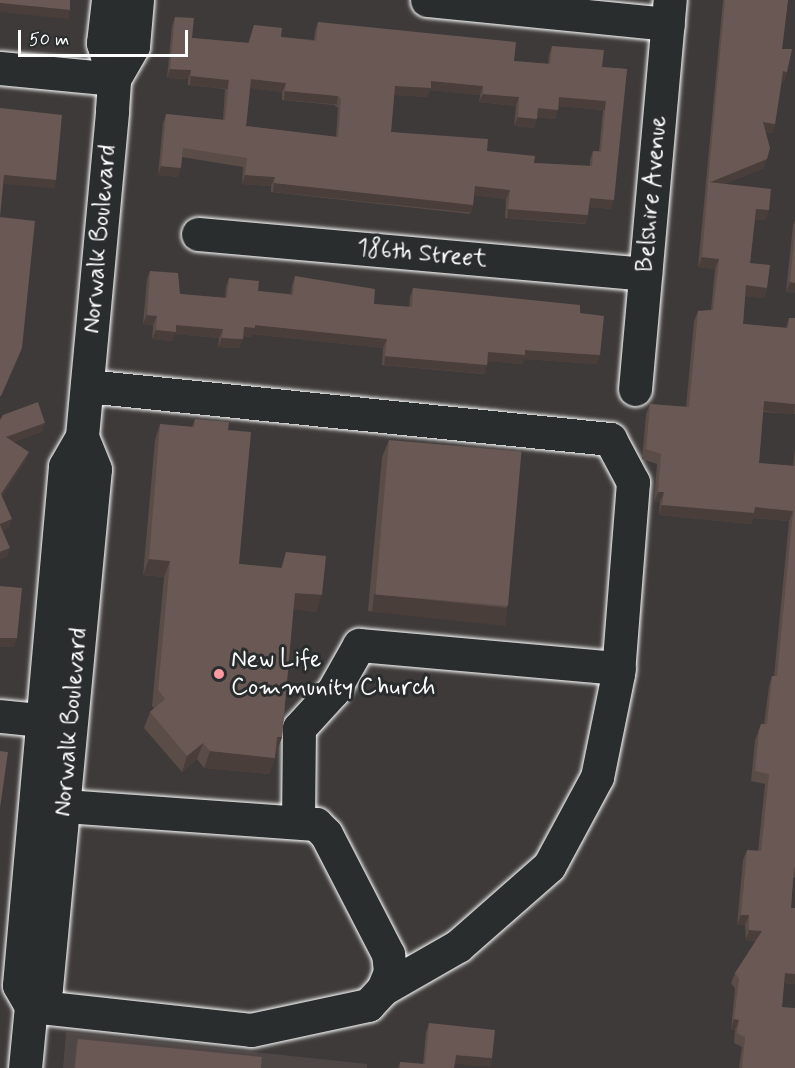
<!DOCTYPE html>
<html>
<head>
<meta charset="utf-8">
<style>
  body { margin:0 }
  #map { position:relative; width:795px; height:1068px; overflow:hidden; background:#3d3a39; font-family:Mynerve,sans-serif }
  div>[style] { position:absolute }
  .built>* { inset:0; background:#4e4745 }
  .roads { filter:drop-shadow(0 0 2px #fff) drop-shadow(0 0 2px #fff) }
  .minor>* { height:33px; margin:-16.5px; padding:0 16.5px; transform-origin:16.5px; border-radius:16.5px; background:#2a2d2e }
  .major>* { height:33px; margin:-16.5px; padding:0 16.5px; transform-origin:16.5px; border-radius:16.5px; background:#2a2d2e }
  .wall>* { inset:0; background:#5a4c47 }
  .shaded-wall>* { inset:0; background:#4a3e3a; transform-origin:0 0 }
  .building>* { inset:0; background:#695853; transform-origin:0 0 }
  .dots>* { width:16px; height:16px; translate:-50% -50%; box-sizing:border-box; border:3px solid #2a2d2e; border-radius:50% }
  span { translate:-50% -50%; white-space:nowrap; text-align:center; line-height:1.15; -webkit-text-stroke:6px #2a2d2e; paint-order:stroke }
  .street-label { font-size:24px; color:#fff }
  .poi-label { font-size:24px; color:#fff }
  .left { translate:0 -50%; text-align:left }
  .scale { position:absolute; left:18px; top:30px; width:170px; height:27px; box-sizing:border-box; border:3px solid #fff; border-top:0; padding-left:8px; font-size:18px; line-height:21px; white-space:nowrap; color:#fff; -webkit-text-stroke:4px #2a2d2e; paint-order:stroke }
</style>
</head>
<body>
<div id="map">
  <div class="built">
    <div style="clip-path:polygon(66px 1032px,367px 1064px,367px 1068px,63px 1068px)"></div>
  </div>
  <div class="roads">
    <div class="minor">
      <div style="left:427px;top:0;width:242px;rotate:5.7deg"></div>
      <div style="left:0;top:68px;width:115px;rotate:5.5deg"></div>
      <div style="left:198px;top:234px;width:449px;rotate:5.1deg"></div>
      <div style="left:87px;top:386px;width:526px;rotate:5.79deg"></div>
      <div style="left:610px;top:439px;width:49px;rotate:61.9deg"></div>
      <div style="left:633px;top:482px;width:193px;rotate:94.5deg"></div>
      <div style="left:618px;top:674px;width:105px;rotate:101.5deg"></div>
      <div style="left:597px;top:777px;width:101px;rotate:118.3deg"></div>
      <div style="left:549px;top:866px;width:121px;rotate:138.7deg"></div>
      <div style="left:458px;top:946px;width:86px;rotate:150.2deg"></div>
      <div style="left:635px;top:389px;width:391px;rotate:-84.9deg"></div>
      <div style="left:0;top:716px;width:70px;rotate:5.7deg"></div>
      <div style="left:298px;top:822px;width:94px;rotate:-89.4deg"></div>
      <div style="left:299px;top:728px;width:50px;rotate:-47.4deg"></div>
      <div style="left:333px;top:691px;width:53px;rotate:-60.5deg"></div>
      <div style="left:359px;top:645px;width:261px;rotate:5.1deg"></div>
      <div style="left:31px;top:1006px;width:221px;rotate:6.2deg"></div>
      <div style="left:251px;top:1030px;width:120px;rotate:-12.1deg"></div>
      <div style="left:368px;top:1005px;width:22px;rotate:-47deg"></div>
      <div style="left:383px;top:989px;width:18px;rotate:-68deg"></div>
      <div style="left:390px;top:972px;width:18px;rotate:-96deg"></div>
      <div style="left:388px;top:954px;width:135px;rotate:-117.3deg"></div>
      <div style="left:326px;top:834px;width:14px;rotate:-135deg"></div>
      <div style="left:316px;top:824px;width:253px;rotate:-175.9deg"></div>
    </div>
    <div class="major">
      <div style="left:114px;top:79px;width:38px;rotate:-60deg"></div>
      <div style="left:133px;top:46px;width:46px;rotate:-85deg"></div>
      <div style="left:31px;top:1006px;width:24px;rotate:-120deg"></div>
      <div style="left:19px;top:985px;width:521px;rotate:-84.93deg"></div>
      <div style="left:65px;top:466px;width:34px;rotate:-60deg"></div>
      <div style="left:82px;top:436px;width:327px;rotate:-84.7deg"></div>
      <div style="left:112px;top:110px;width:31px;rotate:-86deg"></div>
      <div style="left:114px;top:79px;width:38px;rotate:-107deg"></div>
      <div style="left:103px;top:43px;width:43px;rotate:-83.4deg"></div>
      <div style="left:25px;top:1068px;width:62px;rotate:-84.5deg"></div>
      <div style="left:31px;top:1006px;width:23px;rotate:-50deg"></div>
      <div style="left:46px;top:988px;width:521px;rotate:-84.61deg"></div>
      <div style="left:95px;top:469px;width:35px;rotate:-112deg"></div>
    </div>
  </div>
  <div class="wall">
    <div style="clip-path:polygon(723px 0,788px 0,782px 49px,787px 72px,784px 81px,782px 80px,775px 124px,772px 133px,766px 132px,764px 168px,724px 184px,766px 220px,755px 219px,750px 263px,767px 288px,764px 298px,745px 296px,743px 324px,786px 328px,789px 318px,795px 318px,795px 414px,763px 412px,759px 463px,793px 466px,795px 447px,795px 878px,793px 877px,791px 908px,795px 984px,784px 983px,782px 1007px,795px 1068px,739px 1068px,742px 1047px,734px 1043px,735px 1030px,731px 1029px,735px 989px,731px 983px,735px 973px,756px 941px,746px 940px,745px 925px,737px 925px,743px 860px,747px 850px,758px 851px,765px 784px,751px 781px,755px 740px,759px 730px,764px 724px,769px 686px,772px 676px,774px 676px,789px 521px,753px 518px,751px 524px,659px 515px,660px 502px,654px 502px,657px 464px,642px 459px,646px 414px,650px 404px,686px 407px,694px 321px,698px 311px,711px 310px,715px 269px,698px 267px)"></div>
    <div style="clip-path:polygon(evenodd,175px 17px,192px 38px,248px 43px,254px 25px,281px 37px,314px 40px,315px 31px,318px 22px,514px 61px,548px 64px,549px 55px,552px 46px,602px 67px,627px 69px,611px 209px,589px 207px,585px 224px,505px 218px,506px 199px,474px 195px,473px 205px,470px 214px,271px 192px,271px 186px,242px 184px,243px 167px,182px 157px,178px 177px,158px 175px,163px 123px,166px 114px,223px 120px,225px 89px,188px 85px,188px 79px,167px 78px,172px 26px,175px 17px,250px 88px,282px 92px,282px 100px,334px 105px,338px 108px,336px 137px,246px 126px,250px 88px,175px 17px,430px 90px,480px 95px,479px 102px,516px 106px,514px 126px,534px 128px,537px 117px,555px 119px,559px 106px,603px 110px,599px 151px,593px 151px,590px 160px,590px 166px,534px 163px,487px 151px,391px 132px,394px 95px,427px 97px,430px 90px)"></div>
    <div style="clip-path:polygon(795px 220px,795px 293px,786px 292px,793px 225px)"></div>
    <div style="clip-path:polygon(150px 271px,180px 294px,225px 298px,226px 287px,229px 278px,258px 291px,291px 294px,292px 285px,295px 276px,374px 304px,409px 307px,410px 297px,413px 288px,580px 313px,597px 364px,524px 359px,522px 364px,488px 361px,484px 374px,382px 365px,383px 348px,252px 334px,251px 337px,243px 336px,239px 348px,218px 347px,219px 338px,175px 334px,172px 341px,152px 339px,153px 325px,143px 324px,147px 279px)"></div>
    <div style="clip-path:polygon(195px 419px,228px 430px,239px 564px,281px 568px,286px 552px,316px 612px,293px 609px,282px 737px,276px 753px,275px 753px,275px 758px,269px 774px,204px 768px,197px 759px,182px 772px,144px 728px,150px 712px,154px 708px,152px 706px,164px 577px,143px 575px,155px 440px,160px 424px,192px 427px)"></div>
    <div style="clip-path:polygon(389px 440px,507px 607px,500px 624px,368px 611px,382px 457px)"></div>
    <div style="clip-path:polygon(429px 1023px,492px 1058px,489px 1066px,455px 1063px,454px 1068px,398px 1068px,400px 1062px,423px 1064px,426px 1032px)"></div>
    <div style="clip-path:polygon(78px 1039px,261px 1068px,74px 1068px,76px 1044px)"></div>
  </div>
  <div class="shaded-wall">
    <div style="left:0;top:3px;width:70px;height:9px;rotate:6deg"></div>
    <div style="clip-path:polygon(170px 69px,191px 70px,188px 79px,167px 78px)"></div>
    <div style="left:783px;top:71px;width:4px;height:9px;rotate:14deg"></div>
    <div style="left:191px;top:76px;width:38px;height:9px;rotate:6deg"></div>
    <div style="clip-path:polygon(251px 79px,286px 83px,282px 92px,247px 88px)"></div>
    <div style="clip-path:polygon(431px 81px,483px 86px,480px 95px,430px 90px,427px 97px,392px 95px,395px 86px)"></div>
    <div style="left:285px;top:91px;width:53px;height:9px;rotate:5deg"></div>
    <div style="clip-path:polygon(483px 94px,519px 97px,516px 106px,479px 102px)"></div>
    <div style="left:559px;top:97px;width:47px;height:9px;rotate:5deg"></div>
    <div style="clip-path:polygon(538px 108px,558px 110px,555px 119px,535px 117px)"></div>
    <div style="clip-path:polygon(518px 117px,537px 119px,534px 128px,514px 126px)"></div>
    <div style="clip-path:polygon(763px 122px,775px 124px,772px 133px,760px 131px)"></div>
    <div style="clip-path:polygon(767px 159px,764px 168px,707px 191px,708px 183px)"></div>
    <div style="clip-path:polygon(161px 166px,181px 168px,178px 177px,158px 175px)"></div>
    <div style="left:4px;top:175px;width:52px;height:9px;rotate:5deg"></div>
    <div style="clip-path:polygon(245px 175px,275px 177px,271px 186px,242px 184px)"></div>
    <div style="left:274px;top:183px;width:200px;height:9px;rotate:6deg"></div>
    <div style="clip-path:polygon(475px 186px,510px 190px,506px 199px,472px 195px)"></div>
    <div style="clip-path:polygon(590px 198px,614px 200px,611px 209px,587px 207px)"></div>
    <div style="left:508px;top:209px;width:80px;height:9px;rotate:4deg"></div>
    <div style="clip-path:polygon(756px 209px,769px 210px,766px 220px,752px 219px)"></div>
    <div style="clip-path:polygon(702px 257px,719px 259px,715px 269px,698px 267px)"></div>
    <div style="clip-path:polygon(790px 282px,795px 283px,795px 293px,786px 292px)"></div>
    <div style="clip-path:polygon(746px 285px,767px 288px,764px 298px,743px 296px)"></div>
    <div style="clip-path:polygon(147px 315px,157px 316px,153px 325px,143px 324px)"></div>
    <div style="clip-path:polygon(176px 325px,223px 329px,219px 338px,175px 334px,172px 341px,152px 339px,156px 330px)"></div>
    <div style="clip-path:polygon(255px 325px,387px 339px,383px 348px,252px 334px,251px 337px,240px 336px,244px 327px)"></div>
    <div style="clip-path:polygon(222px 338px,243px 339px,239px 348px,218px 347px)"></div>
    <div style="clip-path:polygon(22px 348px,19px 357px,0 399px,1px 396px)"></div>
    <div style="clip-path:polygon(525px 350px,600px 355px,597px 364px,524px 359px,522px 364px,485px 361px,488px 352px)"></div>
    <div style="left:385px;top:356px;width:102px;height:9px;rotate:5deg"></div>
    <div style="left:764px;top:401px;width:31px;height:10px;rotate:6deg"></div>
    <div style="clip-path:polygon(45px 423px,42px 432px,3px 446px,6px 437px)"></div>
    <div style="clip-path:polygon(29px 452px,26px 461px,0 500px,1px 494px)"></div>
    <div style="clip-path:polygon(658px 492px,664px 492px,660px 502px,654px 502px)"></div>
    <div style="clip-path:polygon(662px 505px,755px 507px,793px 511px,789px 521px,753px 518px,751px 524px,659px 515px)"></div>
    <div style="clip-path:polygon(12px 519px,9px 528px,0 532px,0 524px)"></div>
    <div style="clip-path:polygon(10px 548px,7px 557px,0 560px,0 552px)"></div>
    <div style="clip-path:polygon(149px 559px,170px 561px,164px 577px,143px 575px)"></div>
    <div style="clip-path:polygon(295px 593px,322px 595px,316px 612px,289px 609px)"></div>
    <div style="left:374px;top:594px;width:134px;height:18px;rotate:6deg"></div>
    <div style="clip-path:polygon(0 638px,17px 638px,14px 647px,0 647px)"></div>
    <div style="clip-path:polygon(277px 737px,282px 737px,276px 753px,271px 753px)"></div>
    <div style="clip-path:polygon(203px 743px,197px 759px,182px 772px,187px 756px)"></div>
    <div style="clip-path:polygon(210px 751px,275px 758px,269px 774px,204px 768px)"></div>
    <div style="clip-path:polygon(741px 915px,749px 915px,745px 925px,737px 925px)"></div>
    <div style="clip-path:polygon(749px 930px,762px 931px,758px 941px,746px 940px)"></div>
    <div style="clip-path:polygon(785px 973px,795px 974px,795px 984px,781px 983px)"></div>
    <div style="clip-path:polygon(734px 1019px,739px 1020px,735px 1030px,731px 1029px)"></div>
    <div style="left:456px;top:1055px;width:36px;height:9px;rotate:5deg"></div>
  </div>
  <div class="building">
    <div style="clip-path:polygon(0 0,70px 0,70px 10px,0 3px)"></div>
    <div style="clip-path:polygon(725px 0,788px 0,782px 49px,792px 49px,787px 72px,783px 71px,775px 124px,763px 122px,770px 148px,767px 159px,708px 183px)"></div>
    <div style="clip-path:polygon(evenodd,175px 17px,194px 18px,192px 38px,249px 43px,254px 25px,282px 28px,281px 37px,316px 41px,318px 22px,516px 42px,514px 61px,550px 64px,552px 46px,604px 50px,602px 67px,627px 69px,614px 200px,590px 198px,588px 215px,508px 209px,510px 190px,475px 186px,473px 205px,274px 183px,275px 177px,245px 175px,247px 158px,183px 148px,181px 168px,161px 166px,166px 114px,225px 120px,229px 80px,191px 76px,191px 70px,170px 69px,175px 17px,251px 79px,286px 83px,285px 91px,338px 96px,341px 99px,338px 137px,246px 126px,251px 79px,175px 17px,431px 81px,483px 86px,483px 94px,519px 97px,518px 117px,537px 119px,538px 108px,558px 110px,559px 97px,606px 101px,601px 152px,593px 151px,592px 166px,534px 163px,535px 156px,487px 151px,488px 139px,391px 132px,395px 86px,431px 88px,431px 81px)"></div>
    <div style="clip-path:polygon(0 108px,62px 115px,56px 180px,4px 175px,0 217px,35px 221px,22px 348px,1px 396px,0 396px)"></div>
    <div style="clip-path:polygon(708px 182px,771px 189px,769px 210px,756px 209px,750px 263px,770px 265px,767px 288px,746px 285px,743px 324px,788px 328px,789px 318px,795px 318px,795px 404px,764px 401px,759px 463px,795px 466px,795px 867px,794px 867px,791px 908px,795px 908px,795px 974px,785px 973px,782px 1007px,795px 1008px,795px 1068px,742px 1068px,745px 1037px,737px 1033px,739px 1020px,734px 1019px,739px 979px,735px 973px,762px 931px,749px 930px,749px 915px,741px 915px,747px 850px,761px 851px,769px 774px,755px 771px,759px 730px,761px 724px,767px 724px,772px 676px,777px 676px,793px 511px,755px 507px,754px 513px,662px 505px,664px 492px,658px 492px,661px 454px,646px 449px,650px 404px,689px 407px,698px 311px,713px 310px,719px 259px,702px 257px)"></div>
    <div style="clip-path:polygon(795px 231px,795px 283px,790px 282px)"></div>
    <div style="clip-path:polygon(150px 271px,178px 273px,180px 294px,227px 298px,229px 278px,259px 281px,258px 291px,293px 295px,295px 276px,375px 289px,374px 304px,412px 307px,413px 288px,580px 305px,580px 313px,604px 316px,600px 355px,525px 350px,525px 355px,488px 352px,487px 365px,385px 356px,387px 339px,255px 325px,255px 328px,244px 327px,243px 339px,222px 338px,223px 329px,176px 325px,176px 332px,156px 330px,157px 316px,147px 315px)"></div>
    <div style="clip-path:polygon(38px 402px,45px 423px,6px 437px,29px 452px,1px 494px,12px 519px,0 524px,0 420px,3px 415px)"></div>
    <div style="clip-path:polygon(195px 419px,229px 422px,228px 430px,251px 432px,239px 564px,282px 568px,286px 552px,326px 556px,322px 595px,295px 593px,282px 737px,277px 737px,275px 758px,210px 751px,203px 743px,187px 756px,150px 712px,165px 699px,158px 690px,170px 561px,149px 559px,160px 424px,194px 427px)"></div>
    <div style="left:389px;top:440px;width:133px;height:155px;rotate:5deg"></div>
    <div style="clip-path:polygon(0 525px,10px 548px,0 552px)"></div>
    <div style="clip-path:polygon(0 586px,22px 588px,17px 638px,0 638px)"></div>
    <div style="clip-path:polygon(0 751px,8px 752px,0 808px)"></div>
    <div style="clip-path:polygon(429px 1023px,495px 1030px,492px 1058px,456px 1055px,454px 1068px,400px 1068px,400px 1062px,425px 1064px)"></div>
    <div style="clip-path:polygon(78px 1039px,262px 1057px,261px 1068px,75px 1068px)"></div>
  </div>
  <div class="dots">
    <div style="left:219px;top:674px;background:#ff9aa2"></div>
  </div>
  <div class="street-label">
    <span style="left:652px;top:194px;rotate:-85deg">Belshire Avenue</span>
    <span style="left:100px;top:239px;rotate:-85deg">Norwalk Boulevard</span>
    <span style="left:422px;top:254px;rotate:5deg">186th Street</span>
    <span style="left:71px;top:722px;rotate:-85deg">Norwalk Boulevard</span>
  </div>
  <div class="poi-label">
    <span class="left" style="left:231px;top:674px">New Life<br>Community Church</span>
  </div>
  <div class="scale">50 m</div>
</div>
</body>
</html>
